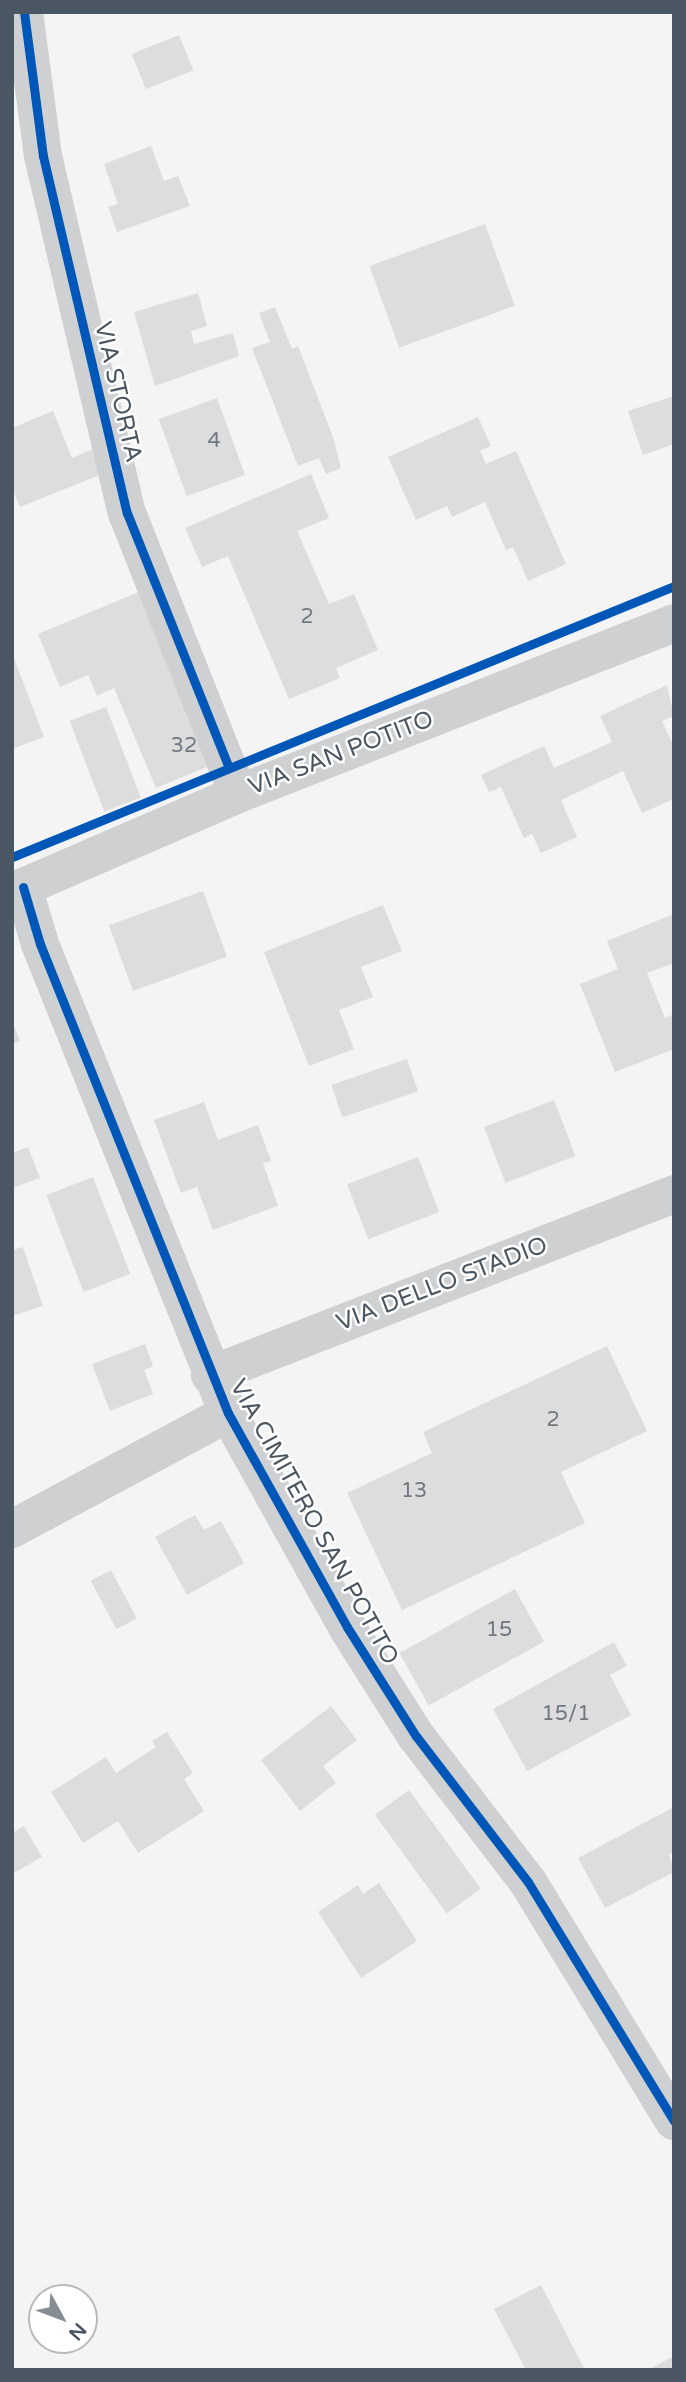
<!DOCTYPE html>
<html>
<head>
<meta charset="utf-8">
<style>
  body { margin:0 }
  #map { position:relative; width:686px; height:2382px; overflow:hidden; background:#f4f4f4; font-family:"Varela Round",sans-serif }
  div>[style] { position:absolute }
  .building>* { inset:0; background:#ddddde; transform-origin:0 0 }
  .minor>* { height:38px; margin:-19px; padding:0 19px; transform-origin:19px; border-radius:19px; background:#ced0d2 }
  .cycleway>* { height:9px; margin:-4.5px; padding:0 4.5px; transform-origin:4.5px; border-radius:4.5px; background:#0057b8 }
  span { translate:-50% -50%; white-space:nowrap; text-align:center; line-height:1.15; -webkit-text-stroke:5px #fff; paint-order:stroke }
  .number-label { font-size:21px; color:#707881 }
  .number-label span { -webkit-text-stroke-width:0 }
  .street-label { font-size:24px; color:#4a5661 }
  .frame { position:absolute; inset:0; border:14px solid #4a5661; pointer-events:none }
  .north { position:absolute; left:28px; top:2284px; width:70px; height:70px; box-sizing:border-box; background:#fff; border:2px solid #b7bbc0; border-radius:50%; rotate:131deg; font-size:19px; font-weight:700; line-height:28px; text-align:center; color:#4a5661 }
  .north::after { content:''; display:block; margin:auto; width:24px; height:32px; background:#868d94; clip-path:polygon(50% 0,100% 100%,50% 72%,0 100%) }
</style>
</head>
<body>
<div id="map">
  <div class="building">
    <div style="left:179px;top:35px;width:38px;height:51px;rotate:68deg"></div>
    <div style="clip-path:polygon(151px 146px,164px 181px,178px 176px,190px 206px,117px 232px,108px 207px,118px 204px,104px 164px)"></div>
    <div style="left:485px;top:224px;width:87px;height:123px;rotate:70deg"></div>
    <div style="clip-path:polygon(198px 293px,207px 326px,191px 331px,194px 344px,233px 333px,239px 356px,155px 386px,134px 312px)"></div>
    <div style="clip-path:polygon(275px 307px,292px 349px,298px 346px,333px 437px,341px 468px,326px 474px,319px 458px,298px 466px,252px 348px,270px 342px,259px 313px)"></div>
    <div style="clip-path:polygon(674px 396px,674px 444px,643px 455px,628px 411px)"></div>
    <div style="left:217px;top:398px;width:82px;height:62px;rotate:70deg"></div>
    <div style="clip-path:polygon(53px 411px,72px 458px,100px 446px,110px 471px,20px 507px,12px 488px,12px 428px)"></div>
    <div style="clip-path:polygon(478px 417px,491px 446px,480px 451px,486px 464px,516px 451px,566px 564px,528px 581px,513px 547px,506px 550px,485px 502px,452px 517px,447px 506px,416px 520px,388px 457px)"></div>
    <div style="clip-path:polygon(311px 474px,329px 518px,297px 531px,329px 604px,354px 594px,378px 650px,336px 668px,340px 678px,289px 699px,228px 556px,202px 567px,185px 528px)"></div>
    <div style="clip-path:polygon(146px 589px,219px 762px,156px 788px,114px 688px,97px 696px,88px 675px,60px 687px,38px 634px)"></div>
    <div style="clip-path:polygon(12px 653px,44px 737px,12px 749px)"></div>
    <div style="clip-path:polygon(667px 685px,674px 716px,662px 721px,674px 747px,674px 799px,642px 813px,623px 771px,561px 800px,577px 837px,541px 853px,532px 834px,524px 838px,501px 787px,489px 792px,481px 775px,544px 746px,554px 768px,612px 742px,600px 716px)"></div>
    <div style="left:106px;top:707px;width:97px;height:39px;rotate:69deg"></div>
    <div style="left:203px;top:891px;width:70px;height:100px;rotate:70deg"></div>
    <div style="clip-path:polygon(383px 905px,402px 951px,361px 967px,373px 997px,339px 1010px,354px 1049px,309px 1066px,264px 952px)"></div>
    <div style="clip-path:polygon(674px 914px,674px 963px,647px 973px,665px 1018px,674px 1014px,674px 1049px,615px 1072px,580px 984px,618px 969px,607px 941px)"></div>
    <div style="clip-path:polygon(12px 1021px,20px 1041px,12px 1044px)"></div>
    <div style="left:407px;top:1059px;width:34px;height:80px;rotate:71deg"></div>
    <div style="left:554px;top:1100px;width:60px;height:75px;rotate:69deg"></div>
    <div style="clip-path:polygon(204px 1102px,218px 1140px,258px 1125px,271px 1161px,263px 1163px,278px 1206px,213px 1230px,197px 1187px,181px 1193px,154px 1120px)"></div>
    <div style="clip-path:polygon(28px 1147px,40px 1178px,12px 1188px,12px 1153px)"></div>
    <div style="left:418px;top:1157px;width:59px;height:76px;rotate:69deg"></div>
    <div style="left:93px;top:1177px;width:104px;height:50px;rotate:69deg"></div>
    <div style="clip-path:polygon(23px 1247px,43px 1306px,12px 1316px,12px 1250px)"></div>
    <div style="clip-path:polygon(145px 1344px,153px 1366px,144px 1370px,153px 1394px,110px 1411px,92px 1364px)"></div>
    <div style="clip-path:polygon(607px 1346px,647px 1431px,561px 1472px,585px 1523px,402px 1610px,347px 1493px,432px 1453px,423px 1432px)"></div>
    <div style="clip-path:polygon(195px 1515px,204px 1530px,221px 1521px,244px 1563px,187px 1595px,155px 1537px)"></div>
    <div style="left:111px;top:1570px;width:55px;height:23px;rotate:62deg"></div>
    <div style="left:515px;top:1589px;width:60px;height:132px;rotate:61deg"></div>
    <div style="clip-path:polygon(614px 1642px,627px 1666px,610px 1675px,631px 1715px,527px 1771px,493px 1709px)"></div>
    <div style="clip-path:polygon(331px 1706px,357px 1740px,323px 1766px,336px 1783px,300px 1811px,261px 1760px)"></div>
    <div style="clip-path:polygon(167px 1732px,193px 1773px,184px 1779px,204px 1811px,138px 1853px,118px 1821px,83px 1843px,51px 1792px,106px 1757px,116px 1773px,156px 1747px,152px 1741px)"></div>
    <div style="left:409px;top:1790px;width:122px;height:42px;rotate:54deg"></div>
    <div style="clip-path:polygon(674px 1807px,674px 1852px,669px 1854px,674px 1872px,605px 1908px,578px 1858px)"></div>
    <div style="clip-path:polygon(24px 1826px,42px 1857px,12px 1874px,12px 1833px)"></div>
    <div style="clip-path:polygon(379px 1883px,417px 1941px,361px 1978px,318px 1912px,358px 1885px,363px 1894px)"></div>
    <div style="clip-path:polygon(541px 2285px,585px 2370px,526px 2370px,494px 2309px)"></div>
    <div style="clip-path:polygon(674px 2356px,674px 2370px,648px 2370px)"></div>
  </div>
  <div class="minor">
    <div style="left:24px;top:12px;width:145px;rotate:82.5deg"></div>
    <div style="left:43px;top:156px;width:367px;rotate:76.8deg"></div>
    <div style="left:127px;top:513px;width:302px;rotate:68.4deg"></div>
    <div style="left:23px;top:887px;width:59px;rotate:73.4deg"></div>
    <div style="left:40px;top:944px;width:505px;rotate:68.16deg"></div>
    <div style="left:228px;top:1413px;width:245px;rotate:60.9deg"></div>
    <div style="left:347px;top:1627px;width:129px;rotate:57.7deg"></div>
    <div style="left:416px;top:1736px;width:184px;rotate:52.5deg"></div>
    <div style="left:528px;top:1882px;width:280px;rotate:58.6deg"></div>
    <div style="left:12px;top:892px;width:246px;rotate:-23.4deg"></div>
    <div style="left:238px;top:794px;width:468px;rotate:-21.4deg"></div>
    <div style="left:210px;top:1375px;width:498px;rotate:-21.3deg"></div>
    <div style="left:12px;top:1529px;width:245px;rotate:-28.2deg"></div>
  </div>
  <div class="cycleway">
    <div style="left:24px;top:12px;width:145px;rotate:82.5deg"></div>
    <div style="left:43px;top:156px;width:367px;rotate:76.8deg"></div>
    <div style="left:127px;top:513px;width:272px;rotate:68.2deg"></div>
    <div style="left:12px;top:857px;width:715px;rotate:-22.26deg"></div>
    <div style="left:23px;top:887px;width:59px;rotate:73.4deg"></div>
    <div style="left:40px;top:944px;width:505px;rotate:68.16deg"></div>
    <div style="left:228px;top:1413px;width:245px;rotate:60.9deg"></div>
    <div style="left:347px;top:1627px;width:129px;rotate:57.7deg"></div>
    <div style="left:416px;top:1736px;width:184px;rotate:52.5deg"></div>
    <div style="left:528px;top:1882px;width:280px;rotate:58.6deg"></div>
  </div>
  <div class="number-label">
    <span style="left:214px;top:441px">4</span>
    <span style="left:307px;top:617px">2</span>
    <span style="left:184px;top:746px">32</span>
    <span style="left:553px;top:1420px">2</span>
    <span style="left:414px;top:1491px">13</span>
    <span style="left:499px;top:1630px">15</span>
    <span style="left:566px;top:1714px">15/1</span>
  </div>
  <div class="street-label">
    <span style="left:118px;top:392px;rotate:77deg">VIA STORTA</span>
    <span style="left:341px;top:753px;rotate:-21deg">VIA SAN POTITO</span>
    <span style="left:442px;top:1284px;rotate:-21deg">VIA DELLO STADIO</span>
    <span style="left:314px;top:1522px;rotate:61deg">VIA CIMITERO SAN POTITO</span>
  </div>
  <div class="frame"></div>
  <div class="north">N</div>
</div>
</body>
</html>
